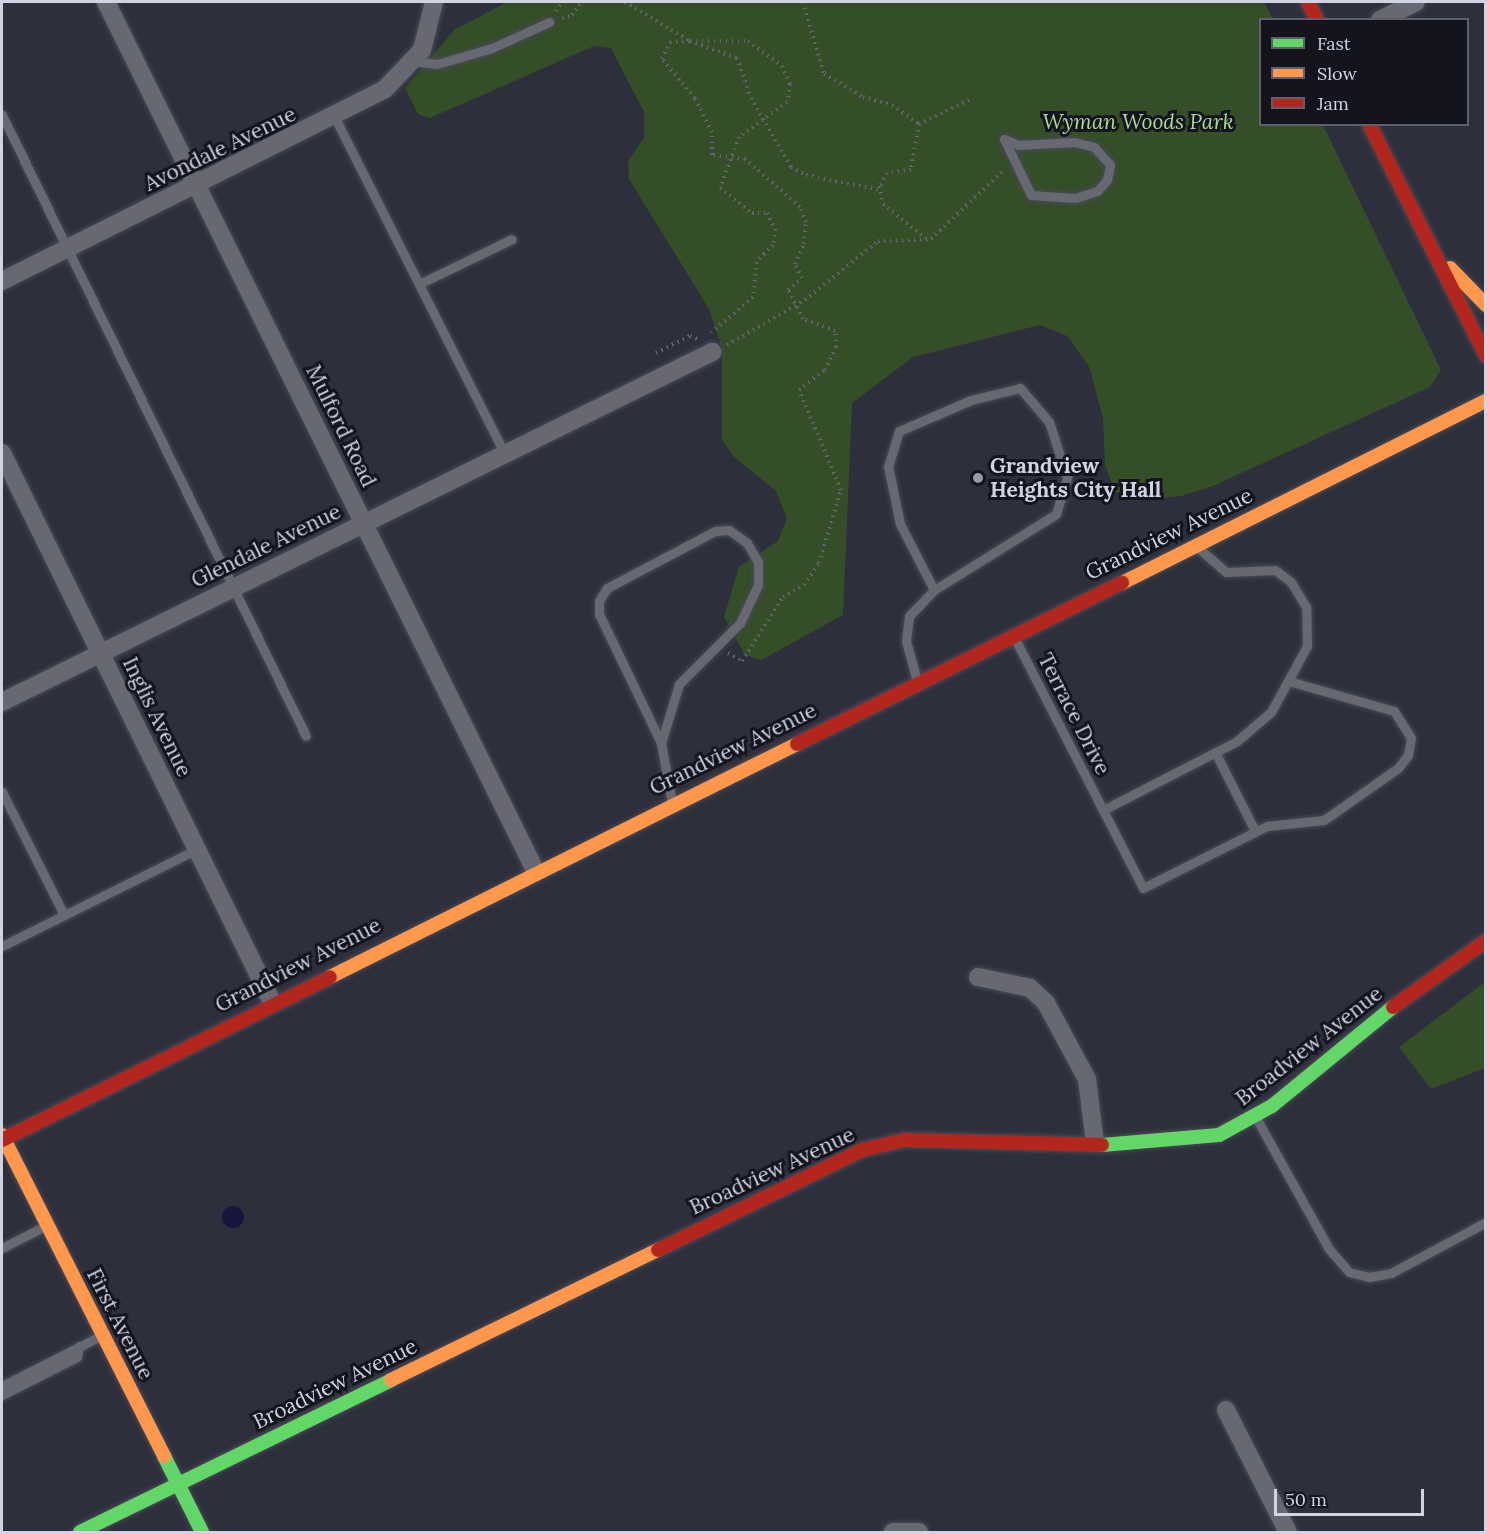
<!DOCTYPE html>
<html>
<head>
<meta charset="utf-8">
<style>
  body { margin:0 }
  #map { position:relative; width:1487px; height:1534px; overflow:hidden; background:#2e2f3c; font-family:Lora,serif }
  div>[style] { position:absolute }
  .green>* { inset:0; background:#344e28 }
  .water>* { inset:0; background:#16153d }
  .round { border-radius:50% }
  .path>* { height:4px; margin-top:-2px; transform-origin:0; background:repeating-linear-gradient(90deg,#63646d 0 1.5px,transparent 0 6px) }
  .roads { filter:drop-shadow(0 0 2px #484a55) drop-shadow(0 0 2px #484a55) }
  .lane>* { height:9px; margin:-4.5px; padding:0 4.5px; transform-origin:4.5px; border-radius:4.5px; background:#676872 }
  .street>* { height:18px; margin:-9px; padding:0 9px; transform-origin:9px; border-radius:9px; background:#676872 }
  .fast>* { height:14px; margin:-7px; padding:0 7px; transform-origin:7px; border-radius:7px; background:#63d668 }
  .slow>* { height:14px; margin:-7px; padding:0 7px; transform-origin:7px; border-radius:7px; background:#ff974d }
  .jam>* { height:14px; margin:-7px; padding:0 7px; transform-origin:7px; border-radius:7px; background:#b3261e }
  .dots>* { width:16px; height:16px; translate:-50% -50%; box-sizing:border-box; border:3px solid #13141e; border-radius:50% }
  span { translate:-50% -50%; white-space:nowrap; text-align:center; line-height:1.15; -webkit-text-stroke:6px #13141e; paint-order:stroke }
  .park-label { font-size:21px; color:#a9da91; font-style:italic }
  .street-label { font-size:21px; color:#d1d3e2 }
  .poi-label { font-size:21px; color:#d1d3e2; font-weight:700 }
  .left { translate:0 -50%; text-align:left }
  .frame { position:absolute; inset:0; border:3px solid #d1d3e2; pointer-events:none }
  .legend { position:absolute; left:1259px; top:18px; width:210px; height:108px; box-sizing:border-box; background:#13141e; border:2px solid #5f606c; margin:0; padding:8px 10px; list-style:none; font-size:18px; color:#d1d3e2 }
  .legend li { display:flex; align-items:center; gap:12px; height:30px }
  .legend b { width:30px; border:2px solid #5f606c }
  .scale { position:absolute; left:1274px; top:1489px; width:150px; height:27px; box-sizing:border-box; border:3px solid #d1d3e2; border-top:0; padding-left:8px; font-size:18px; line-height:21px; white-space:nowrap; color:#d1d3e2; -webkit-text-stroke:4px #13141e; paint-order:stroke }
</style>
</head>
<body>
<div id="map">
  <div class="green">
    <div style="clip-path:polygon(507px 2px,1264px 2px,1273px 19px,1260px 20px,1260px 124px,1323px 125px,1441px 370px,1430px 387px,1213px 486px,1181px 496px,1128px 501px,1115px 491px,1105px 465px,1103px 418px,1089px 366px,1067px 336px,1040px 325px,913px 357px,852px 403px,843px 615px,761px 660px,745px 655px,724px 617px,739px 567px,778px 541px,787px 519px,776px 491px,733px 456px,722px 439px,722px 348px,709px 309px,629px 179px,628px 161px,644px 138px,644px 112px,611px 48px,594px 46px,430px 118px,418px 114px,405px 88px,454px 30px)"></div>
    <div style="clip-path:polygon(1485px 982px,1485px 1068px,1431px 1089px,1399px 1047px)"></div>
  </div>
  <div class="water">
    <div class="round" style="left:222px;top:1206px;width:22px;height:22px"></div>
  </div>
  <div class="path">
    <div style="left:625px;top:2px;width:76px;rotate:31deg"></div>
    <div style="left:690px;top:41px;width:58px"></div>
    <div style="left:748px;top:41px;width:42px;rotate:36.3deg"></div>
    <div style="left:782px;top:66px;width:20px;rotate:66deg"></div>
    <div style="left:790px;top:84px;width:18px;rotate:99deg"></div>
    <div style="left:787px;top:102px;width:59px;rotate:143.9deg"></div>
    <div style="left:739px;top:137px;width:54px;rotate:110.4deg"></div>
    <div style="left:720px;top:188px;width:41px;rotate:38deg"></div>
    <div style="left:752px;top:213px;width:15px"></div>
    <div style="left:767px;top:213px;width:18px;rotate:63deg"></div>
    <div style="left:775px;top:229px;width:16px;rotate:97deg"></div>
    <div style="left:773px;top:245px;width:24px;rotate:135deg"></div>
    <div style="left:756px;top:262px;width:35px;rotate:95deg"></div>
    <div style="left:753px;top:297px;width:55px;rotate:139.4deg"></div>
    <div style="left:803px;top:2px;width:75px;rotate:73.7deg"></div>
    <div style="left:824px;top:74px;width:45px;rotate:30.5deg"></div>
    <div style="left:863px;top:97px;width:30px;rotate:15deg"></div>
    <div style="left:892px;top:105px;width:33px;rotate:35deg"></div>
    <div style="left:919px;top:124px;width:47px;rotate:99.9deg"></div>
    <div style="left:911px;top:170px;width:24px;rotate:173deg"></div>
    <div style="left:887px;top:173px;width:15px;rotate:118deg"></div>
    <div style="left:880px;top:186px;width:18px;rotate:81deg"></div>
    <div style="left:883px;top:204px;width:55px;rotate:39.1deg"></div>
    <div style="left:556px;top:11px;width:11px;rotate:-56deg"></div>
    <div style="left:562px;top:18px;width:10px;rotate:-17deg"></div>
    <div style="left:572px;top:15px;width:15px;rotate:-53deg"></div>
    <div style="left:919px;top:124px;width:58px;rotate:-25.7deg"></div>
    <div style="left:727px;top:345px;width:90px;rotate:-30deg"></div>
    <div style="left:805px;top:300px;width:94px;rotate:-38.9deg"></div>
    <div style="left:878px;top:241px;width:53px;rotate:-2.2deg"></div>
    <div style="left:931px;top:239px;width:100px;rotate:-43.4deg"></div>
    <div style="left:656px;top:353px;width:38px;rotate:-27deg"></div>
    <div style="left:690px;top:336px;width:8px;rotate:23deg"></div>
    <div style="left:728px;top:653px;width:16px;rotate:30deg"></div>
    <div style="left:742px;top:661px;width:76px;rotate:-57.4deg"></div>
    <div style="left:783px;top:597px;width:24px;rotate:-30deg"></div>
    <div style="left:804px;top:585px;width:27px;rotate:-56deg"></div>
    <div style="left:819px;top:563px;width:76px;rotate:-73.2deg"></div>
    <div style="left:841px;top:490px;width:108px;rotate:-112.8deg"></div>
    <div style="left:799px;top:390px;width:33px;rotate:-38deg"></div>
    <div style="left:825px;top:370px;width:25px;rotate:-64deg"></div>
    <div style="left:836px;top:347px;width:16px;rotate:-94deg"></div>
    <div style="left:835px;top:331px;width:34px;rotate:-159deg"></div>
    <div style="left:803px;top:319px;width:33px;rotate:-117deg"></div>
    <div style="left:788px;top:290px;width:18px;rotate:-41deg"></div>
    <div style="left:802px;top:278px;width:16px;rotate:-117deg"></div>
    <div style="left:795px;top:264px;width:22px;rotate:-66deg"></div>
    <div style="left:804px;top:244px;width:22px;rotate:-85deg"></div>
    <div style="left:806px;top:222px;width:16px;rotate:-112deg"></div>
    <div style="left:800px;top:207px;width:73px;rotate:-138.9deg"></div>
    <div style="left:745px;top:159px;width:33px;rotate:-173deg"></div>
    <div style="left:712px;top:155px;width:23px;rotate:-90deg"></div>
    <div style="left:712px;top:132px;width:38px;rotate:-117deg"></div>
    <div style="left:695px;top:98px;width:51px;rotate:-130.2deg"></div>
    <div style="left:662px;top:59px;width:19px;rotate:-65deg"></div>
    <div style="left:670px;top:42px;width:20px;rotate:-3deg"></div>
    <div style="left:690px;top:41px;width:50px;rotate:19.9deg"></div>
    <div style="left:737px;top:58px;width:42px;rotate:70.7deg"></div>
    <div style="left:751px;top:98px;width:80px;rotate:59.9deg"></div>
    <div style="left:791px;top:167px;width:17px;rotate:28deg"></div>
    <div style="left:806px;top:175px;width:76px;rotate:11.3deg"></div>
  </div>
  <div class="roads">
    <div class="lane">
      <div style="left:412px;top:61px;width:25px;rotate:7deg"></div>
      <div style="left:437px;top:64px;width:57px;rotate:-16.2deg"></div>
      <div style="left:492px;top:48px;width:63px;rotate:-24.5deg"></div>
      <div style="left:2px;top:115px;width:691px;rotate:63.92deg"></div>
      <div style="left:335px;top:118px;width:377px;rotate:63.2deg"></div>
      <div style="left:1004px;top:139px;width:15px;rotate:23deg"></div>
      <div style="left:1018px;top:145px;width:56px;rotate:-3.1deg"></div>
      <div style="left:1074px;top:142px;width:21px;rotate:14deg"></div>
      <div style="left:1094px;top:147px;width:24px;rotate:48deg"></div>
      <div style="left:1110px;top:165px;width:15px;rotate:101deg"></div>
      <div style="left:1107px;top:180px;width:15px;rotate:132deg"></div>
      <div style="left:1097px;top:191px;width:23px;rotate:162deg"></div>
      <div style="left:1075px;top:198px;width:44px;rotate:-176.1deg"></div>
      <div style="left:1031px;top:195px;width:62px;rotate:-115.7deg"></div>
      <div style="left:419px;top:284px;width:103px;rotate:-25.8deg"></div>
      <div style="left:1014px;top:637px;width:282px;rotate:62.8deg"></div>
      <div style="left:1143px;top:888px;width:139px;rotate:-26.6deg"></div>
      <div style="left:1267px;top:826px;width:57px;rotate:-6deg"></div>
      <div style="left:1324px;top:820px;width:90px;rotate:-35.1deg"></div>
      <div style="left:1398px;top:768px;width:16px;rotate:-52deg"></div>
      <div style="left:1408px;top:755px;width:17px;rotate:-80deg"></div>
      <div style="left:1411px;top:738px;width:32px;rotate:-122deg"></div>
      <div style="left:1394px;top:711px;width:106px;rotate:-164.1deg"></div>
      <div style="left:917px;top:681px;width:41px;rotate:-105.4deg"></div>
      <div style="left:906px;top:641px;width:25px;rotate:-83deg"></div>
      <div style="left:909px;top:616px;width:36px;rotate:-46deg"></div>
      <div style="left:934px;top:590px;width:144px;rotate:-31.9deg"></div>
      <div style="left:1056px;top:514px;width:39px;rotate:-73deg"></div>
      <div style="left:1067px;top:477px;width:58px;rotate:-108.1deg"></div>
      <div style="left:1049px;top:422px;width:45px;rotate:-130.5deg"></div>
      <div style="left:1020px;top:388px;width:50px;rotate:166.2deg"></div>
      <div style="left:971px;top:400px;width:78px;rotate:156.7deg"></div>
      <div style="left:899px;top:431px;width:37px;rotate:107deg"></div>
      <div style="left:888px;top:466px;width:59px;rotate:78.3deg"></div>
      <div style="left:900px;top:524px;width:74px;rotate:62.7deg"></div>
      <div style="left:661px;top:743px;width:62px;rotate:-73deg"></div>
      <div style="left:679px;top:684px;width:86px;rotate:-45deg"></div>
      <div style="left:740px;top:623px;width:42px;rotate:-64.7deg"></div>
      <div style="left:758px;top:585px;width:23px;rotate:-90deg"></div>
      <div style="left:758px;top:562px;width:22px;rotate:-120deg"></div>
      <div style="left:747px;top:543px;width:22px;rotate:-144deg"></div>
      <div style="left:729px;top:530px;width:14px;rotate:176deg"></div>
      <div style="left:715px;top:531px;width:122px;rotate:152.2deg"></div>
      <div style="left:607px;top:588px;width:15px;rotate:122deg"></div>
      <div style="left:599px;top:601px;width:13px;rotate:90deg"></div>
      <div style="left:599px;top:614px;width:143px;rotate:64.3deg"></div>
      <div style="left:661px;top:743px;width:61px;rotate:79.6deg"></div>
      <div style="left:1215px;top:752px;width:89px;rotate:63.1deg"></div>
      <div style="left:2px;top:792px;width:138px;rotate:63.2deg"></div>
      <div style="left:1103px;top:810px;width:151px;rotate:-27.2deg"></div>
      <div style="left:1237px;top:741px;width:45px;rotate:-40.5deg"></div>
      <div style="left:1271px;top:712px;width:75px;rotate:-61.4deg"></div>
      <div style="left:1307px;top:646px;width:39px;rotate:-91deg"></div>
      <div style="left:1306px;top:607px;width:29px;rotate:-121deg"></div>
      <div style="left:1291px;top:582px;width:20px;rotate:-143deg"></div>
      <div style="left:1275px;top:570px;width:49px;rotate:177.7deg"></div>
      <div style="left:1226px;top:572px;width:38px;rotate:-139deg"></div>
      <div style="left:2px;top:946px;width:218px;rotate:-26.4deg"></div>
      <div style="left:1255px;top:1116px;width:152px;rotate:60.9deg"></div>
      <div style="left:1329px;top:1249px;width:30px;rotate:49deg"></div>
      <div style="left:1349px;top:1272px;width:21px;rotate:14deg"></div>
      <div style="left:1369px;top:1277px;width:22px;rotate:-10deg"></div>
      <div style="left:1391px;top:1273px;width:108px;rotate:-28.2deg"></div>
      <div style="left:2px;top:1248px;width:51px;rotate:-27.1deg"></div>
      <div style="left:2px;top:1386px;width:112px;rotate:-27deg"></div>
      <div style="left:2px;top:1395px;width:84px;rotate:-26.9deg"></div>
      <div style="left:77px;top:1357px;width:11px;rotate:-80deg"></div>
    </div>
    <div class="street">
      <div style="left:106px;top:2px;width:968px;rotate:63.7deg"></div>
      <div style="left:1380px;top:20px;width:40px;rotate:-26.6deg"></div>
      <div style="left:2px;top:281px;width:427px;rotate:-26.6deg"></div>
      <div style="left:384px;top:90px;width:55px;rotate:-46.5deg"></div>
      <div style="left:422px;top:50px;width:49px;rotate:-76deg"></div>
      <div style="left:2px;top:453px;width:612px;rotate:63.81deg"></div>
      <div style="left:2px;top:702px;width:792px;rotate:-26.24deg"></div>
      <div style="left:978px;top:977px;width:53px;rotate:11.9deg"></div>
      <div style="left:1030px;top:988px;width:22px;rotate:43deg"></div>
      <div style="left:1046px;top:1003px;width:86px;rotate:61.7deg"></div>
      <div style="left:1087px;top:1079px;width:64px;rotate:82.9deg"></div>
      <div style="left:1226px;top:1410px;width:137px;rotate:63.1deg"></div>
      <div style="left:893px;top:1532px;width:26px"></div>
    </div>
    <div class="fast">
      <div style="left:1102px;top:1145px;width:117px;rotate:-4.9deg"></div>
      <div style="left:1219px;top:1135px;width:60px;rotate:-28.7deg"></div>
      <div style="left:1272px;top:1106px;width:156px;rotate:-39.3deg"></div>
      <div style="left:164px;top:1456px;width:85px;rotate:63.4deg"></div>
      <div style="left:80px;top:1532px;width:346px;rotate:-26deg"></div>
    </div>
    <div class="slow">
      <div style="left:1450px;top:268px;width:52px;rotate:45.8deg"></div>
      <div style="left:1122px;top:583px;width:407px;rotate:-26.6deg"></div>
      <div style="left:330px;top:977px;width:522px;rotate:-26.52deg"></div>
      <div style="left:2px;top:1135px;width:360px;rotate:63.2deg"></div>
      <div style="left:391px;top:1380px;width:297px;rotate:-26deg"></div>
    </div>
    <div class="jam">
      <div style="left:1308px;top:2px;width:20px;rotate:63deg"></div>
      <div style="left:1369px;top:124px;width:260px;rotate:63.2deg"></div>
      <div style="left:797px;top:744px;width:363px;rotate:-26.4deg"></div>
      <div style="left:1393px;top:1007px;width:114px;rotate:-35.4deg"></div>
      <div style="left:2px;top:1140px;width:366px;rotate:-26.4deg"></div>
      <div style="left:658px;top:1250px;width:227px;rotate:-26.1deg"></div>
      <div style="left:862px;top:1150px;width:43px;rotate:-13.4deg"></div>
      <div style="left:904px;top:1140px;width:198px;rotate:1.4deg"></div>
    </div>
  </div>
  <div class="dots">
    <div style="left:978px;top:478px;background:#989aa8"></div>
  </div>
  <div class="park-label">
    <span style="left:1138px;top:122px">Wyman Woods Park</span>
  </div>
  <div class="street-label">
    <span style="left:220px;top:149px;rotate:-26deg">Avondale Avenue</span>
    <span style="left:341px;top:426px;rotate:64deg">Mulford Road</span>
    <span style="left:1169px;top:534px;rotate:-26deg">Grandview Avenue</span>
    <span style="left:266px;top:546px;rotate:-26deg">Glendale Avenue</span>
    <span style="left:1074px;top:714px;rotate:63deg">Terrace Drive</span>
    <span style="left:157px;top:717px;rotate:64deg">Inglis Avenue</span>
    <span style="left:733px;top:749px;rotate:-26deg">Grandview Avenue</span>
    <span style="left:298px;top:965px;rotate:-27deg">Grandview Avenue</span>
    <span style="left:1309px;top:1046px;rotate:-38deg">Broadview Avenue</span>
    <span style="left:772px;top:1171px;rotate:-25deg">Broadview Avenue</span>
    <span style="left:120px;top:1324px;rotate:63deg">First Avenue</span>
    <span style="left:335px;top:1384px;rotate:-26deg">Broadview Avenue</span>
  </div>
  <div class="poi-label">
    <span class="left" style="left:990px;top:478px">Grandview<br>Heights City Hall</span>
  </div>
  <div class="frame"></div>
  <ul class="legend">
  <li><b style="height:8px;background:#63d668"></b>Fast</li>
  <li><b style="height:8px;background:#ff974d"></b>Slow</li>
  <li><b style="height:8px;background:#b3261e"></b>Jam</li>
  </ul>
  <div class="scale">50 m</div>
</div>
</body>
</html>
